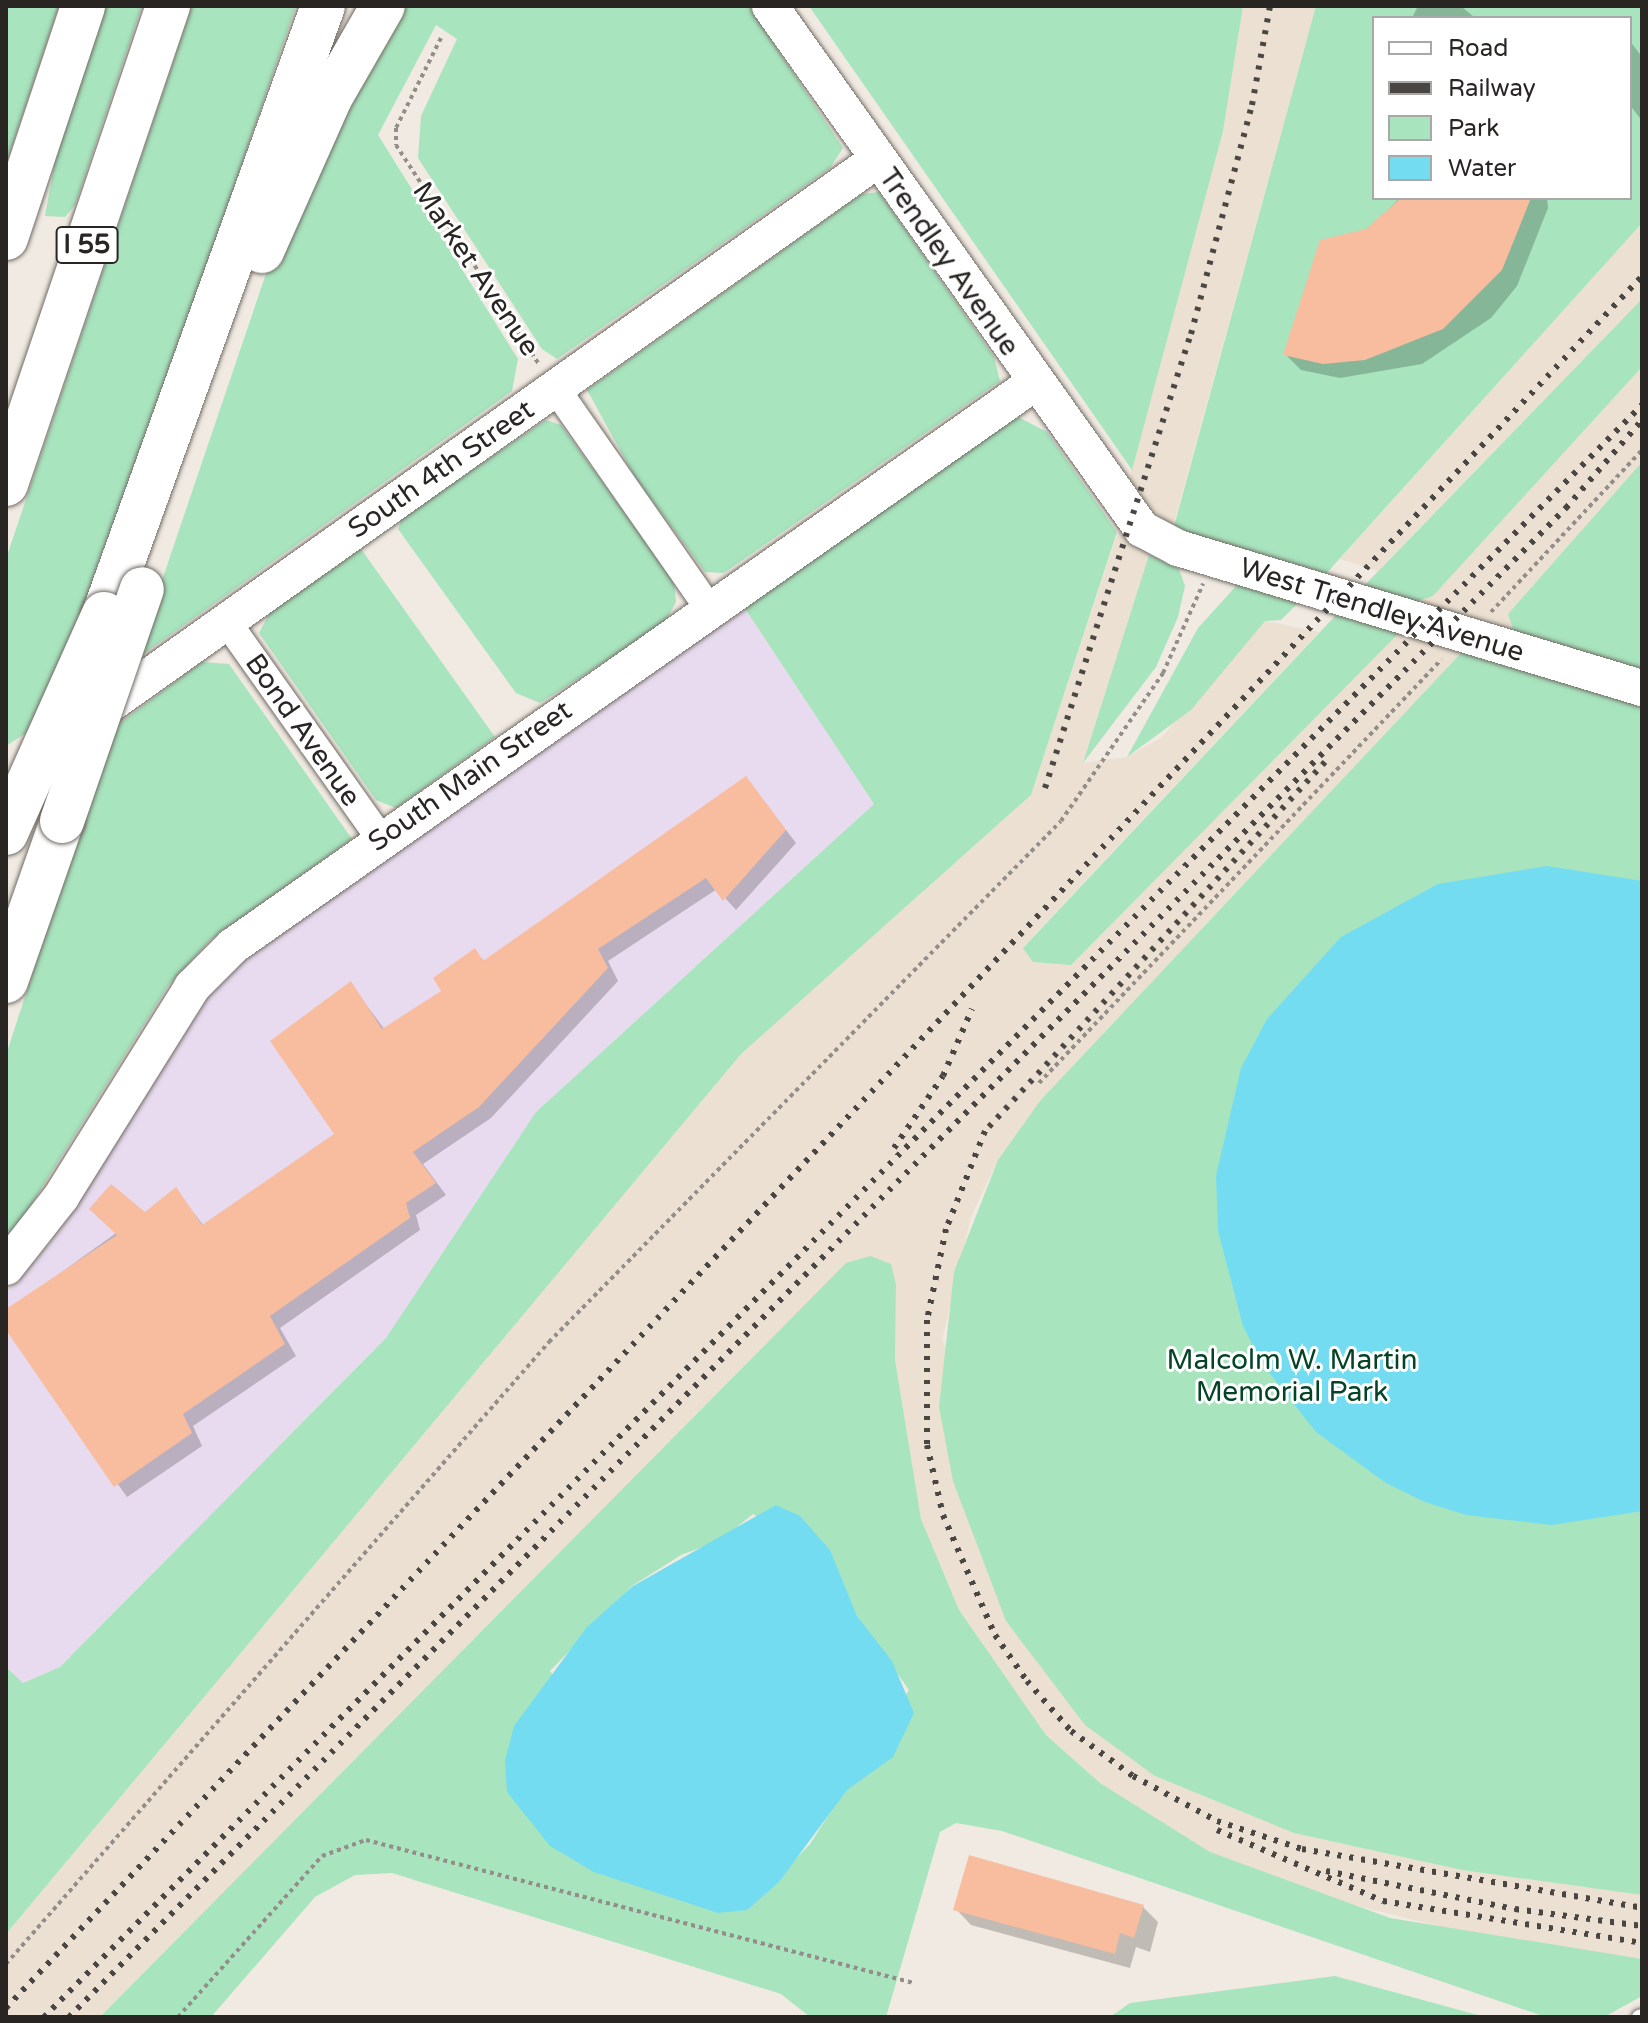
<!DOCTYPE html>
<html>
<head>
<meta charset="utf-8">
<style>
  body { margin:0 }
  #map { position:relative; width:1648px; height:2023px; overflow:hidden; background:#f0eae2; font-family:"Varela Round",sans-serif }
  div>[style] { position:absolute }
  .built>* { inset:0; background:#ebe0d1 }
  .industrial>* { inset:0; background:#e8dbef }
  .green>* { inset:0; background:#a8e4be }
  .water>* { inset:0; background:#74dcf0 }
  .shadow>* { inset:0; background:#0003 }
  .building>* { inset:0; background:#f8bc9e }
  .path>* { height:4px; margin-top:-2px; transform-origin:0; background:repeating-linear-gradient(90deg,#938e89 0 4px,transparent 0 8px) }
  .roads { filter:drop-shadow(0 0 2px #706b64) drop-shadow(0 0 2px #706b64) }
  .service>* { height:14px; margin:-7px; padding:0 7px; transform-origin:7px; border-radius:7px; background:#fff }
  .minor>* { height:28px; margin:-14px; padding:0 14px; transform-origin:14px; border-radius:14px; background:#fff }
  .tertiary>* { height:36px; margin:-18px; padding:0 18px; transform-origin:18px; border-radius:18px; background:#fff }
  .motorway>* { height:44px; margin:-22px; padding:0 22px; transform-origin:22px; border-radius:22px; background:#fff }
  .rail>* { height:6px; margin-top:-3px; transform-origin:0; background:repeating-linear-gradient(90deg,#494643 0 4px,transparent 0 12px) }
  .bridges { filter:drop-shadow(0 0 2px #706b64) drop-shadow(0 0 2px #706b64) }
  .motorway-bridge>* { height:44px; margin:-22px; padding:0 22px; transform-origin:22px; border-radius:22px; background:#fff }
  span { translate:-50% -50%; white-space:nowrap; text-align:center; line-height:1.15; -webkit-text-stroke:6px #fff; paint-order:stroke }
  .shield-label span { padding:2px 6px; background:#fff; border:2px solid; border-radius:6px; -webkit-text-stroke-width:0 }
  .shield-label { font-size:26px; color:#282523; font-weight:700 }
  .street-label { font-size:28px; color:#282523 }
  .park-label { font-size:28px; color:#054326 }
  .frame { position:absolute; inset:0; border:8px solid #282523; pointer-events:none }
  .legend { position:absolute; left:1372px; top:16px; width:260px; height:184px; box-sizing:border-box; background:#fff; border:2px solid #a9a8a7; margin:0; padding:10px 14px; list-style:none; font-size:24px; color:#282523 }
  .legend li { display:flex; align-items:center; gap:16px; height:40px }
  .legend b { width:40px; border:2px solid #a9a8a7 }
</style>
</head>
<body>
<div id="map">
  <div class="built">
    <div style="clip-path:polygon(1243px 6px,1316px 6px,1172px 530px,1129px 483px,1147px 390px,1223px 131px)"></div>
    <div style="clip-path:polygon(1642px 223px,1642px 299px,1378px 571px,1340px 559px)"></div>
    <div style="clip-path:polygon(1642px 367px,1642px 462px,1508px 614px,1514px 632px,1416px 602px,1433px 596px)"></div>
    <div style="clip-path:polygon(1118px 532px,1149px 555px,1083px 763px,1127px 757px,1161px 738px,1265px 621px,1319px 632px,1023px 947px,1034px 962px,1071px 964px,1401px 631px,1462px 652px,1040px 1101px,998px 1160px,971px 1216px,942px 1340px,1155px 1776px,1294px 1833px,1462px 1870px,1642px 1895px,1642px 1959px,1485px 1938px,1303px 1892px,1210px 1852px,1100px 1783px,1046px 1735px,959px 1610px,921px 1519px,895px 1360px,896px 1285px,870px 1256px,846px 1263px,100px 2017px,6px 2017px,6px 1934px,741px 1054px,1031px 795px)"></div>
  </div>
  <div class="industrial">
    <div style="clip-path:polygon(742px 604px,874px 804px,536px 1112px,386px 1338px,60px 1667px,23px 1683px,6px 1667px,6px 1292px,49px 1245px,175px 1039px,226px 974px)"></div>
  </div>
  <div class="green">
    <div style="clip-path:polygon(6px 6px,59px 6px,6px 164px)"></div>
    <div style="clip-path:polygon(106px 6px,142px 6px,75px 205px,65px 217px,45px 216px,55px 161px)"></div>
    <div style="clip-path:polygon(192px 6px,296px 6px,123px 511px,35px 727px,6px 746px,6px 559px)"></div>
    <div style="clip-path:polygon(398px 6px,749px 6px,843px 148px,830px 168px,557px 359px,542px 349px,418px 158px,421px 116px,457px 39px,436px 25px,378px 135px,518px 359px,512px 391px,135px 660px,273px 253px)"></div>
    <div style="clip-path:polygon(809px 6px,1243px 6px,1223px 131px,1132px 470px)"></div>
    <div style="clip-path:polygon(evenodd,1316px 6px,1642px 6px,1642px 223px,1324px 576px,1173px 530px,1316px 6px,1374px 18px,1630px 18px,1630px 198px,1374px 198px,1374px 18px)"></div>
    <div style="clip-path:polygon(879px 192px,994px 357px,1000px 381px,724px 573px,705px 572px,636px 479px,587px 390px,862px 194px)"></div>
    <div style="clip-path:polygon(1642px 299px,1642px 367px,1433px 596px,1415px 602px,1364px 586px)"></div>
    <div style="clip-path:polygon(1018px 417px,1047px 432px,1117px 532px,1031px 795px,741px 1054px,6px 1934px,6px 1667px,23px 1683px,60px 1667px,386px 1338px,536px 1112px,874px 804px,742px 604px)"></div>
    <div style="clip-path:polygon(546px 420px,561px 425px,674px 581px,676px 602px,664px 624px,540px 703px,516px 693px,398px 529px,402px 518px)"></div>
    <div style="clip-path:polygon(1642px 462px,1642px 669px,1514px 632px,1508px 614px)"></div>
    <div style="clip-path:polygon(361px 549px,495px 737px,396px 808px,376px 800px,259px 633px,270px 612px)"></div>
    <div style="clip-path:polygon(1149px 555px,1179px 569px,1185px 586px,1178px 617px,1156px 667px,1083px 763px)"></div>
    <div style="clip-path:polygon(1237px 585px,1299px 602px,1281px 620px,1265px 621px,1191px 710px,1127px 757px,1198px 628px)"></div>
    <div style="clip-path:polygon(1336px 615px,1401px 631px,1071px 965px,1033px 962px,1023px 948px)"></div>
    <div style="clip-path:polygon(1462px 652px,1642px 705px,1642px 1895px,1462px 1870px,1294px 1833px,1155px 1776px,1085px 1725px,1006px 1621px,953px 1481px,939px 1407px,954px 1272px,998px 1160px,1040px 1101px)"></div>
    <div style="clip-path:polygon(202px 662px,229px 664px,352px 839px,210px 940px,168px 986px,6px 1245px,6px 1055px,112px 729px)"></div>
    <div style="clip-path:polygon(evenodd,870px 1256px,891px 1264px,896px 1285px,895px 1360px,921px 1519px,959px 1610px,1046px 1735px,1100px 1783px,1210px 1852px,1390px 1918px,1642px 1959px,1642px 1996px,1604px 2017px,1546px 2017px,1002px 1831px,956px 1823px,940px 1832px,886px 2017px,810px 2017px,781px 1994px,392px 1873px,355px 1875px,315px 1897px,211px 2017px,100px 2017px,846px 1263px,870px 1256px,753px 1514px,829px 1550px,857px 1616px,909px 1690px,810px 1844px,747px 1910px,550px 1671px,632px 1586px,681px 1555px,721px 1540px,753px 1514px)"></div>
    <div style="clip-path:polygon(1335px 1976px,1485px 2017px,1110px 2017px,1130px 2003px)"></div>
  </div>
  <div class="water">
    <div style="clip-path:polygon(1547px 866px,1642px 881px,1642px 1511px,1552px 1525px,1466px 1515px,1425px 1502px,1386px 1483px,1316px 1432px,1263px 1365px,1243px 1326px,1218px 1231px,1216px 1176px,1241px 1068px,1267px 1019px,1341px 937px,1438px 884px)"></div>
    <div style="clip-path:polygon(776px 1505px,800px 1516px,830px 1550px,857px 1616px,892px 1661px,914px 1713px,893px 1757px,847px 1790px,779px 1882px,747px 1910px,718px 1913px,594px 1872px,550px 1846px,507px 1792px,505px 1761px,514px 1726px,587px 1627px,633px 1586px)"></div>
  </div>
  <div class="shadow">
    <div style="clip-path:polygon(1418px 6px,1461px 6px,1475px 18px,1412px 18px)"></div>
    <div style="clip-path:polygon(1630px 41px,1642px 57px,1642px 121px,1630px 105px)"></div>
    <div style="clip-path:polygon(1400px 198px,1547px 198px,1548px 208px,1517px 286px,1491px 318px,1422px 364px,1340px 378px,1301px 370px,1285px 354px,1366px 231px)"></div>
    <div style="clip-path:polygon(746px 778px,796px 843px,736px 910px,717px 889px,608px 961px,618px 981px,491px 1118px,423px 1164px,446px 1195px,416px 1215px,420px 1230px,280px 1328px,296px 1356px,193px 1426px,202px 1446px,127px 1497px,6px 1327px,6px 1312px,176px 1190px,204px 1226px,336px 1134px,351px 984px,385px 1030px,444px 992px,475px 951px,485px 962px)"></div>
    <div style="clip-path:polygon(1143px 1907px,1158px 1922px,1150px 1952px,1136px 1947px,1130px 1968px,971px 1925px,956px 1909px)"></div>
  </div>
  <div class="building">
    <div style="clip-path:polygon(1401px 198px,1531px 198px,1502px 270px,1443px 329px,1365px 360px,1323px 364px,1283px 355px,1320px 240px,1366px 229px)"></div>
    <div style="clip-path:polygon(746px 776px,786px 830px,723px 901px,706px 878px,598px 949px,608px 968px,479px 1107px,413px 1152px,436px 1183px,406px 1203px,410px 1218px,270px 1316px,285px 1344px,183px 1414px,192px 1433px,114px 1487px,6px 1330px,6px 1309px,117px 1235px,89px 1209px,111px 1184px,145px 1212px,176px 1187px,202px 1225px,334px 1134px,270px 1041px,351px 981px,382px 1029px,441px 991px,433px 978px,475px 948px,483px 961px)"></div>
    <div style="clip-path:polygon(969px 1855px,1144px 1905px,1134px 1938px,1120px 1933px,1115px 1954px,953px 1910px)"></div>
  </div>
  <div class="path">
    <div style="left:441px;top:38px;width:101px;rotate:116.6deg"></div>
    <div style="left:396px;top:128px;width:17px;rotate:90deg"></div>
    <div style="left:396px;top:145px;width:262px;rotate:56.9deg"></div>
    <div style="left:1491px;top:612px;width:221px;rotate:-47deg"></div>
    <div style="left:1039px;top:1083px;width:584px;rotate:-46.46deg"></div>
    <div style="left:6px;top:1964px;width:826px;rotate:-48.88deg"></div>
    <div style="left:549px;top:1342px;width:730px;rotate:-45.5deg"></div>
    <div style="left:1061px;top:821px;width:180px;rotate:-55.4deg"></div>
    <div style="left:1163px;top:673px;width:98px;rotate:-65.8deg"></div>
    <div style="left:178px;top:2017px;width:216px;rotate:-48.2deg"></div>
    <div style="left:322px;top:1856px;width:47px;rotate:-20deg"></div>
    <div style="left:366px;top:1840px;width:566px;rotate:14.63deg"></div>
  </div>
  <div class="roads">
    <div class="service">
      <div style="left:1639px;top:2017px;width:3px;rotate:-18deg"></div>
    </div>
    <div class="minor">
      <div style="left:556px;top:389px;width:266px;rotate:55.1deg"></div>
      <div style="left:227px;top:622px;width:265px;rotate:54.7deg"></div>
    </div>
    <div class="tertiary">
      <div style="left:770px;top:6px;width:642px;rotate:54.58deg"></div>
      <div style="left:1142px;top:529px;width:41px;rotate:27.8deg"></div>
      <div style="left:1178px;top:548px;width:485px;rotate:16.8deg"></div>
      <div style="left:92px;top:717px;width:963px;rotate:-35.36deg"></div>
      <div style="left:6px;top:1267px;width:89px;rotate:-51.8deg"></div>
      <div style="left:61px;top:1197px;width:248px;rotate:-58deg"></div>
      <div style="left:192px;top:987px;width:58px;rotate:-45deg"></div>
      <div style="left:233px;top:946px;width:978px;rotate:-35.09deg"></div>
    </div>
    <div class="motorway">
      <div style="left:6px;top:238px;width:244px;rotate:-71.6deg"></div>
      <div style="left:262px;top:251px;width:167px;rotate:-66deg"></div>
      <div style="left:330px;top:98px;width:106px;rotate:-60.1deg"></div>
      <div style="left:6px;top:484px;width:505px;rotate:-71.28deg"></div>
      <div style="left:104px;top:614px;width:646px;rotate:-70.19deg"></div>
      <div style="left:6px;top:981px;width:170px;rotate:-70.7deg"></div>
    </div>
  </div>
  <div class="rail">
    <div style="left:1325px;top:762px;width:502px;rotate:132.66deg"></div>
    <div style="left:985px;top:1131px;width:105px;rotate:111.7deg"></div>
    <div style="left:946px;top:1229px;width:93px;rotate:101.8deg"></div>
    <div style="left:927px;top:1320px;width:125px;rotate:90deg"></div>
    <div style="left:927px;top:1445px;width:72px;rotate:77.1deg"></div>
    <div style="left:943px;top:1515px;width:131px;rotate:66.6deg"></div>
    <div style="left:995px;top:1635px;width:56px;rotate:55.2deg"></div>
    <div style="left:1027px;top:1681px;width:67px;rotate:48.7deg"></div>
    <div style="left:1071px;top:1731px;width:77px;rotate:36deg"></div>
    <div style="left:1133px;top:1776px;width:95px;rotate:28.2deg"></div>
    <div style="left:1217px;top:1821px;width:89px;rotate:18.2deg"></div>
    <div style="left:1302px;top:1849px;width:345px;rotate:9.8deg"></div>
    <div style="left:1045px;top:788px;width:477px;rotate:-72.2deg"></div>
    <div style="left:1191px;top:334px;width:237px;rotate:-75.1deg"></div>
    <div style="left:1252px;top:105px;width:101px;rotate:-79.7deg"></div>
    <div style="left:894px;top:1148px;width:87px;rotate:-55.8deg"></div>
    <div style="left:943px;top:1076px;width:73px;rotate:-66.6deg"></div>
    <div style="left:1217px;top:1830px;width:181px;rotate:23.2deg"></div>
    <div style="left:1383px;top:1901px;width:262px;rotate:9.2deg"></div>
    <div style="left:1326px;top:1871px;width:193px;rotate:11.4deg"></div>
    <div style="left:1515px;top:1909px;width:128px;rotate:7.6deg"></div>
    <div style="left:6px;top:2008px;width:2383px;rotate:-46.63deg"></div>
    <div style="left:44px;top:2017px;width:2270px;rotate:-45.25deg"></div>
    <div style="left:69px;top:2017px;width:2126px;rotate:-45.23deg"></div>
    <div style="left:1566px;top:508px;width:116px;rotate:-49.2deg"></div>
  </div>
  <div class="bridges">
    <div class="motorway-bridge">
      <div style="left:62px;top:821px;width:245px;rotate:-71deg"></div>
      <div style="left:6px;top:833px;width:240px;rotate:-65.9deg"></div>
    </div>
  </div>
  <div class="shield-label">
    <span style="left:87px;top:245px">I 55</span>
  </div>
  <div class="street-label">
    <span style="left:949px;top:262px;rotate:55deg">Trendley Avenue</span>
    <span style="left:476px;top:269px;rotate:56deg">Market Avenue</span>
    <span style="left:441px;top:469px;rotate:-35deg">South 4th Street</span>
    <span style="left:1382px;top:610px;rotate:17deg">West Trendley Avenue</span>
    <span style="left:303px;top:730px;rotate:55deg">Bond Avenue</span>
    <span style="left:470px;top:776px;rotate:-35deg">South Main Street</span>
  </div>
  <div class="park-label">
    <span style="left:1292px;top:1376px">Malcolm W. Martin<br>Memorial Park</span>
  </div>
  <div class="frame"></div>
  <ul class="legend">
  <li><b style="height:10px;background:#fff"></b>Road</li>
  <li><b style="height:10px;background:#494643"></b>Railway</li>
  <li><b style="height:22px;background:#a8e4be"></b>Park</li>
  <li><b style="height:22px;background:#74dcf0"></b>Water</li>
  </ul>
</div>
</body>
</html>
